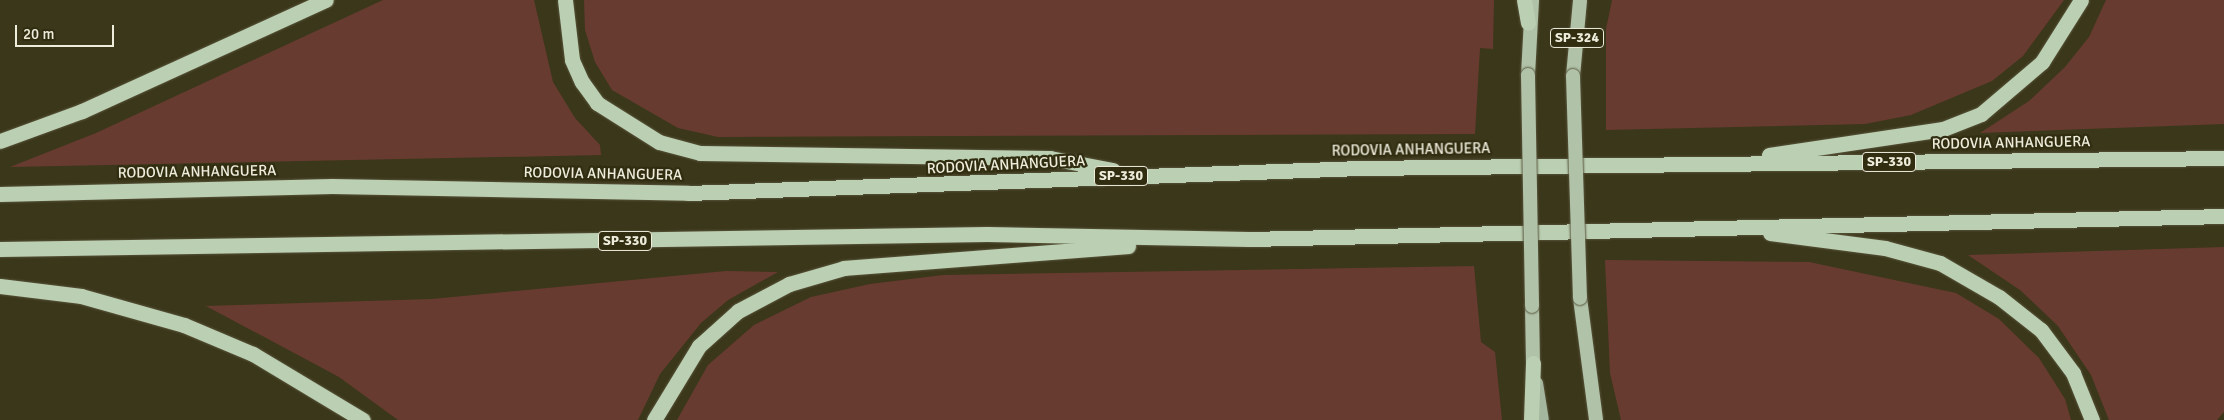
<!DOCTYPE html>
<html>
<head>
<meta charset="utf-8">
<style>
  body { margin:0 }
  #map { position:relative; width:2224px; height:420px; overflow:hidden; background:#3b371b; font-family:Signika,sans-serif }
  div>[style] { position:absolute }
  .green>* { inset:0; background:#683b30 }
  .roads { filter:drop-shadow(0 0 1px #58543a) drop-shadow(0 0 1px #58543a) }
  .primary>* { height:12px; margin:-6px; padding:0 6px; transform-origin:6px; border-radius:6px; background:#a5b69e }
  .trunk>* { height:14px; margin:-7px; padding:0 7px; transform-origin:7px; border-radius:7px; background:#b0c2a8 }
  .motorway>* { height:15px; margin:-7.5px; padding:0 7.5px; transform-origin:7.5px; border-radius:7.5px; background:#bbcfb2 }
  .bridges { filter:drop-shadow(0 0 1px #58543a) drop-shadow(0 0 1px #58543a) }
  .trunk-bridge>* { height:14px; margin:-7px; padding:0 7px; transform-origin:7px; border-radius:7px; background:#b0c2a8 }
  span { translate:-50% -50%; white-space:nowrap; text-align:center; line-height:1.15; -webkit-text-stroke:4.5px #312d11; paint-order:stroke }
  .shield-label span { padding:1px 4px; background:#312d11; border:1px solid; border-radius:4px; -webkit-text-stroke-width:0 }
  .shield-label { font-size:14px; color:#eeeddc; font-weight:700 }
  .street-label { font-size:15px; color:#eeeddc }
  .scale { position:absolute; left:15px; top:25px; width:99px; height:22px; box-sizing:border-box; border:2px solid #eeeddc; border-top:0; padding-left:6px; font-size:15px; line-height:18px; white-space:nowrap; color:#eeeddc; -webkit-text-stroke:4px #312d11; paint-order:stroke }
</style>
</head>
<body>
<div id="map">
  <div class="green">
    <div style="clip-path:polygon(383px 0,534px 0,553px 82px,575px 118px,600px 145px,601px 155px,10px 167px,96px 133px)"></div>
    <div style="clip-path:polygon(584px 0,1494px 0,1493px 49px,1480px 48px,1475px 134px,718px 137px,678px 128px,612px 90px,595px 62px,585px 30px)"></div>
    <div style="clip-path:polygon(1612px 0,2064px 0,2023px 56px,1992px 81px,1911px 115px,1865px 124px,1606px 130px,1606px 29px)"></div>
    <div style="clip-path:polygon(2106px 0,2224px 0,2224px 124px,1980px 133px,2029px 101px,2065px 67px,2089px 37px)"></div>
    <div style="clip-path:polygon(2224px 247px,2224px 412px,2217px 420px,2109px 420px,2091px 375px,2058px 326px,2020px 290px,1968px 255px)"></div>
    <div style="clip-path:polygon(1605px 260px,1809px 262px,1956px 293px,1999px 319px,2039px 358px,2065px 399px,2071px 420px,1621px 420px,1610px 373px)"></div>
    <div style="clip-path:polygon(1474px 266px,1481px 342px,1495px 352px,1502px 420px,677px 420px,708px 365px,754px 325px,811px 297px,870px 284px,943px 275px)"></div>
    <div style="clip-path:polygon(726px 271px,778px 272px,728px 300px,701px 323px,660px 374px,638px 420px,398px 420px,339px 377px,206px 306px,432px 299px)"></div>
  </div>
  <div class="roads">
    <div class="primary">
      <div style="left:1537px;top:383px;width:37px;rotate:81deg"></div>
    </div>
    <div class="trunk">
      <div style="left:1528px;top:75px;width:75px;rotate:-86.9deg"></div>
      <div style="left:1573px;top:76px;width:76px;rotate:-84.7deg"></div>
      <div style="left:1580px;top:298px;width:123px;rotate:82.5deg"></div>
      <div style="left:1532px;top:306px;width:57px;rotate:89deg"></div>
    </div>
    <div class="motorway">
      <div style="left:565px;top:0;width:60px;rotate:83.3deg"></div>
      <div style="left:572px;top:60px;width:24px;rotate:66deg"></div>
      <div style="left:582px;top:82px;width:26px;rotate:54deg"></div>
      <div style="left:597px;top:103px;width:73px;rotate:32.2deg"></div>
      <div style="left:659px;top:142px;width:42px;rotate:15deg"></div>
      <div style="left:700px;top:153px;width:350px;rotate:0.8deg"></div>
      <div style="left:1050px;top:158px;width:64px;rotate:10.8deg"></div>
      <div style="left:1524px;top:0;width:23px;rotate:80deg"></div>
      <div style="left:0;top:141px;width:87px;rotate:-20.1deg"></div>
      <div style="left:82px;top:111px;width:268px;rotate:-24.5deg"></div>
      <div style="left:1769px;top:155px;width:176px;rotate:-8.5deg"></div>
      <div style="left:1943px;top:129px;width:41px;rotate:-21.5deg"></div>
      <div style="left:1981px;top:114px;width:80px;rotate:-40.4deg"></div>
      <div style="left:2042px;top:62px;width:73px;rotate:-57.8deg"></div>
      <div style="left:0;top:194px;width:332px;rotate:-1.4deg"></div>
      <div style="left:332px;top:186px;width:356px;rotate:1.1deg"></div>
      <div style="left:688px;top:193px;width:673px;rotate:-2.13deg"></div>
      <div style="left:1361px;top:168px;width:863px;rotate:-0.66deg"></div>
      <div style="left:1770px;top:233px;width:116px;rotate:7.4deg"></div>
      <div style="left:1885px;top:248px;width:57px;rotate:15.3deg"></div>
      <div style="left:1940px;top:263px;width:68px;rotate:30deg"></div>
      <div style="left:1999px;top:297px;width:53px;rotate:38.2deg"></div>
      <div style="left:2041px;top:330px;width:54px;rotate:53.3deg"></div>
      <div style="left:2073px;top:373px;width:51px;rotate:68deg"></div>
      <div style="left:0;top:249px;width:987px;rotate:-0.87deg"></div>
      <div style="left:987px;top:234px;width:262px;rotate:1.1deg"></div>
      <div style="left:1249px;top:239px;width:975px;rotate:-1.35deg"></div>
      <div style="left:0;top:286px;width:82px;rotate:7deg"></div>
      <div style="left:81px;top:296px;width:107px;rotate:15.7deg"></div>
      <div style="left:184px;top:325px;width:75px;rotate:22.8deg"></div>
      <div style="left:253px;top:354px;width:128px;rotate:31deg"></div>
      <div style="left:654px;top:420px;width:87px;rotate:-58.7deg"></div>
      <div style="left:699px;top:346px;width:52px;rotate:-41.9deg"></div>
      <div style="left:738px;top:311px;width:58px;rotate:-27.9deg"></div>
      <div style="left:789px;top:284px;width:57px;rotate:-16.2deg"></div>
      <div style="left:844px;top:268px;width:285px;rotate:-4.4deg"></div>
      <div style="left:1531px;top:420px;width:57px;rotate:-88deg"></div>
    </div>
  </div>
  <div class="bridges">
    <div class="trunk-bridge">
      <div style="left:1528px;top:75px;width:231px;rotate:89deg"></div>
      <div style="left:1573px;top:76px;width:222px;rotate:88.2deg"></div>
    </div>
  </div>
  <div class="shield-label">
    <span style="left:1577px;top:38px">SP-324</span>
    <span style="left:1889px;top:162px">SP-330</span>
    <span style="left:1121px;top:176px">SP-330</span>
    <span style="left:625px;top:241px">SP-330</span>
  </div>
  <div class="street-label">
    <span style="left:2011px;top:143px;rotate:-1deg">RODOVIA ANHANGUERA</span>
    <span style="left:1411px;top:150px;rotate:-1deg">RODOVIA ANHANGUERA</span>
    <span style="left:1006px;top:165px;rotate:-3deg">RODOVIA ANHANGUERA</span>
    <span style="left:197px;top:172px;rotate:-1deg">RODOVIA ANHANGUERA</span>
    <span style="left:603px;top:174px;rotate:1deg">RODOVIA ANHANGUERA</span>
  </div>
  <div class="scale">20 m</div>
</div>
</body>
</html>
